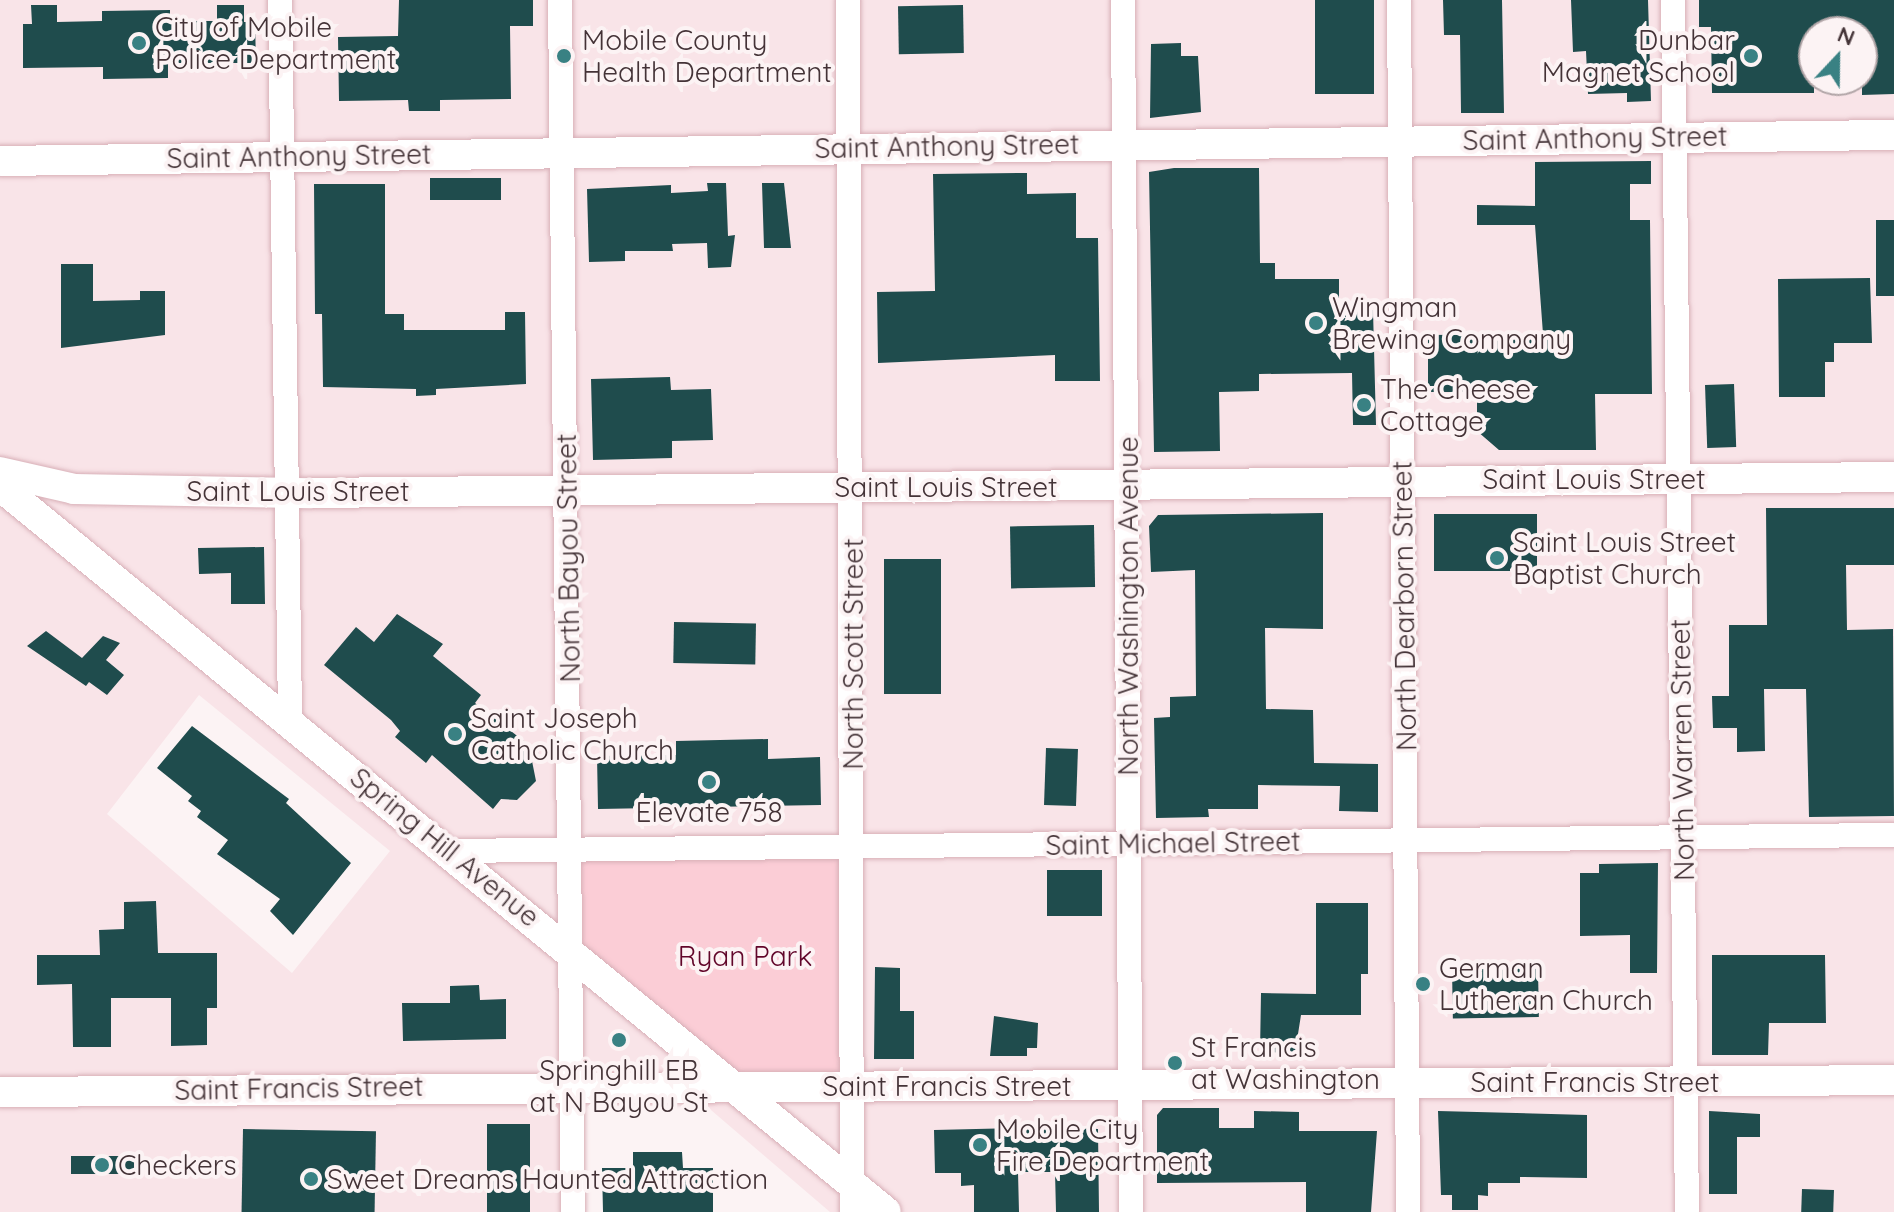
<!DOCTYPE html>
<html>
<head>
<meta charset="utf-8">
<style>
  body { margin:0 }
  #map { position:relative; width:1894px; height:1212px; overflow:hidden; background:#fcf3f4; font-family:Quicksand,sans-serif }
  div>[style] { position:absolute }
  .built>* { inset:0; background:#f9e4e8 }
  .green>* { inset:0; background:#fbcdd6 }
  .building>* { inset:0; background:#1f4c4d; transform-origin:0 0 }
  .roads { filter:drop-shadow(0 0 2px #d8afb7) drop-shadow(0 0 2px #d8afb7) }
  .minor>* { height:24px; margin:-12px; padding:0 12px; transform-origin:12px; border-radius:12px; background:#fff }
  .tertiary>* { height:30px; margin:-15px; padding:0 15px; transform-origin:15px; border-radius:15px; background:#fff }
  .dots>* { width:22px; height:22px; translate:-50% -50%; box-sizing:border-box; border:4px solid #fcf3f4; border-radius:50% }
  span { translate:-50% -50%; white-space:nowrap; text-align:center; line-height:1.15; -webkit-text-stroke:8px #fcf3f4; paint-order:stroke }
  .poi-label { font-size:28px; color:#443337 }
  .left { translate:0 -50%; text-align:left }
  .right { translate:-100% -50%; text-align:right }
  .street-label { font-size:28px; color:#443337 }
  .park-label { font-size:28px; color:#61062a }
  .north { position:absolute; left:1798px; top:16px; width:80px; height:80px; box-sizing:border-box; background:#fcf3f4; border:2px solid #b2a6a8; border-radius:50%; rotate:22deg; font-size:22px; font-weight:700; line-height:32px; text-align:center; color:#443337 }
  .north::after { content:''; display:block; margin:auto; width:28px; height:36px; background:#398183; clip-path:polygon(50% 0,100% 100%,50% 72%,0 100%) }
</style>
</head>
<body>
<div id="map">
  <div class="built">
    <div style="clip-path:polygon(evenodd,0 0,1894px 0,1894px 1212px,830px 1212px,697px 1098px,584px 1098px,583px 1212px,0 1212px,0 0,1814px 32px,1862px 32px,1862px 80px,1814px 80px,1814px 32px,0 0,199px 695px,390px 851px,292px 973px,107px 814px,199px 695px)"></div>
  </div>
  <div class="green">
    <div style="clip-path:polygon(854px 846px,851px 1086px,733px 1086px,573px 951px,572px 850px)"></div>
  </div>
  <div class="building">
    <div style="clip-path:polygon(399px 0,533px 0,533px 26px,510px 26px,511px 99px,440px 100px,440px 111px,409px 111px,408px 100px,339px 101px,338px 37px,398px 36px)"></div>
    <div style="left:1315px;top:0;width:59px;height:94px"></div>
    <div style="clip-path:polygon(1443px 0,1502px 0,1504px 113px,1461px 113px,1460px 35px,1444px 35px)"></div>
    <div style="clip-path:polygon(1571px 0,1648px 0,1651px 101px,1627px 102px,1627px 93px,1588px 94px,1586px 51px,1573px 52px)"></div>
    <div style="clip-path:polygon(1699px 0,1894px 0,1894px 94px,1862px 95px,1862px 32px,1814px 32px,1814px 93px,1712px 93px,1711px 27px,1699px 27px)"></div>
    <div style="clip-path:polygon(31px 5px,57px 5px,57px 22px,102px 21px,102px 11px,170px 10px,170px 21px,217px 21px,217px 5px,244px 5px,244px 22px,255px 22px,256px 63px,168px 63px,168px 78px,103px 79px,103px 67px,23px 68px,23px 24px,32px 24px)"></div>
    <div style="left:963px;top:5px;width:48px;height:65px;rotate:89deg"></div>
    <div style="clip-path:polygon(1181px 43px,1181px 56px,1198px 56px,1201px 112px,1150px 118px,1151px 44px)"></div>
    <div style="clip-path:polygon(1651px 161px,1651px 184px,1630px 184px,1630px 220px,1650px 220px,1652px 394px,1595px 394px,1596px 450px,1499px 450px,1477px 431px,1477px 392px,1428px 392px,1428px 335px,1543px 334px,1535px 225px,1477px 225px,1477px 205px,1535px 206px,1535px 162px)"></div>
    <div style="clip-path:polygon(1174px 168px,1259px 168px,1260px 263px,1275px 263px,1275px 279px,1339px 279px,1339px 311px,1373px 310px,1376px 425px,1353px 425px,1352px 373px,1259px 374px,1259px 391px,1219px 392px,1220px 451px,1154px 452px,1149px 172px)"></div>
    <div style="clip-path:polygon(1027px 173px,1027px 194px,1076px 193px,1076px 238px,1098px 238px,1100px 381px,1055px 381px,1055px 355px,878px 363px,877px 292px,935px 291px,933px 174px)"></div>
    <div style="left:501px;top:178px;width:22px;height:71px;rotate:90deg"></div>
    <div style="clip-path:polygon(707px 183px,726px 183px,728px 236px,735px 235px,731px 267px,708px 268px,707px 243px,672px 244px,673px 251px,625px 251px,625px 261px,589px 262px,587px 189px,671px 185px,671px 193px,708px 191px)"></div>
    <div style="clip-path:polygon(762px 183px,784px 183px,791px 248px,764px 248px)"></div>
    <div style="clip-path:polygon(314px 184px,385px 184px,385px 314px,404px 314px,404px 330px,505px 330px,505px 312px,525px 312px,526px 384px,436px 389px,436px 395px,416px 396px,416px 389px,323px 387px,322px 314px,315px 314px)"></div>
    <div style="left:1894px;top:220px;width:76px;height:18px;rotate:90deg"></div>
    <div style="clip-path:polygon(61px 264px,93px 264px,93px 301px,140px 300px,140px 291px,165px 291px,165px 335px,61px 348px)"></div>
    <div style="clip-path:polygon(1870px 278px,1872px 343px,1834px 343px,1834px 362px,1825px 362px,1825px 397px,1779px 397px,1778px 279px)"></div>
    <div style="clip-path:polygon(670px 377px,671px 390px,711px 389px,713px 440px,672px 441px,672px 458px,593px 460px,591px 379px)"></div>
    <div style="left:1734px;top:384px;width:63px;height:29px;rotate:88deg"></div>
    <div style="clip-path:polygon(1766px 508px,1894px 508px,1894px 565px,1846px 565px,1847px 630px,1893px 629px,1894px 816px,1809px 817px,1806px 689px,1764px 689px,1765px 751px,1737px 752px,1737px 728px,1713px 728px,1712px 696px,1729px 696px,1729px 625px,1767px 625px)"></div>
    <div style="clip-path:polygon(1323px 513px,1323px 629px,1265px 628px,1266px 709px,1313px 710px,1314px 763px,1378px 764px,1378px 812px,1339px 811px,1340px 786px,1258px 785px,1258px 809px,1208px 809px,1209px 817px,1156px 818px,1154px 718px,1170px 717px,1170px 697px,1196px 696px,1195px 570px,1151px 572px,1149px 526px,1158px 515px)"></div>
    <div style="left:1537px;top:514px;width:57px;height:103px;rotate:90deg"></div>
    <div style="left:1094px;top:525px;width:62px;height:84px;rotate:89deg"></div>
    <div style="clip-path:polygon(264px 547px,265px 604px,231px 604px,231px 573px,199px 574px,198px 548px)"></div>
    <div style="left:941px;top:559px;width:135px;height:57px;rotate:90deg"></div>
    <div style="clip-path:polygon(397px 614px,443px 644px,433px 656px,481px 695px,475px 703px,539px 753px,532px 761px,536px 781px,517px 800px,501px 799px,493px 809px,432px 755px,426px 763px,395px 737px,400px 731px,391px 720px,324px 665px,356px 627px,374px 642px)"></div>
    <div style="left:674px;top:622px;width:82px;height:41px;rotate:1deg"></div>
    <div style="clip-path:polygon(46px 631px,82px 658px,103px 636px,120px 643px,106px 660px,124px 675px,107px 695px,89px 682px,86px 686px,27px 646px)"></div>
    <div style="clip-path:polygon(192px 726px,289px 799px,286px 803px,351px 863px,293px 935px,270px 911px,280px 899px,217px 854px,228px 840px,197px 817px,201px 811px,188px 801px,192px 796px,157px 768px)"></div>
    <div style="clip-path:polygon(768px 739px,768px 759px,820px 757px,821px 805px,598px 809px,597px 756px,676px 755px,676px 741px)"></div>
    <div style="left:1046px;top:748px;width:32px;height:57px;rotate:2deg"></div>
    <div style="clip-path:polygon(1658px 863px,1657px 973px,1630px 973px,1630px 935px,1580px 936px,1580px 873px,1599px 873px,1599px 864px)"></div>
    <div style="left:1047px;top:870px;width:55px;height:46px"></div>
    <div style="clip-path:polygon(156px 901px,158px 953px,217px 953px,217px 1008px,207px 1008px,207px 1045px,171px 1046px,171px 998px,111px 998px,111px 1047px,73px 1047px,72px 984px,37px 985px,37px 955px,100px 955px,99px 930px,124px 929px,124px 902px)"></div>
    <div style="clip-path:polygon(1316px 903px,1368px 903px,1368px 974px,1361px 974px,1361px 1015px,1301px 1015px,1295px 1053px,1260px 1052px,1261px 993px,1316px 994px)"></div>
    <div style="clip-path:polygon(1712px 955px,1825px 955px,1826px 1023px,1769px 1023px,1768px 1055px,1712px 1055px)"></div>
    <div style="clip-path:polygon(875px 967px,900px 968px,900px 1011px,914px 1011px,914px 1059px,874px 1059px)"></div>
    <div style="left:1538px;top:968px;width:49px;height:86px;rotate:89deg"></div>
    <div style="clip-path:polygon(479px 985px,480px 1000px,506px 999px,506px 1039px,403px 1041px,402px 1003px,450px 1003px,450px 986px)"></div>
    <div style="clip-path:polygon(994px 1016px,1038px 1023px,1037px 1048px,1027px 1048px,1027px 1056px,990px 1056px)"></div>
    <div style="clip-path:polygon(1163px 1108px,1219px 1108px,1219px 1128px,1254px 1128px,1254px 1111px,1299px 1112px,1299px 1131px,1377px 1131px,1371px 1212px,1306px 1212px,1306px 1182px,1157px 1183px,1157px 1115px)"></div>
    <div style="clip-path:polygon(1438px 1111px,1587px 1115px,1587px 1178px,1520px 1177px,1520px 1183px,1488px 1183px,1488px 1196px,1478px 1195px,1478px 1210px,1452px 1210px,1452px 1195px,1441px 1195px)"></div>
    <div style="clip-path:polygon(1709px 1111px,1760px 1114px,1760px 1137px,1737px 1137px,1737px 1194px,1709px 1194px)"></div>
    <div style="left:487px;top:1124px;width:43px;height:88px"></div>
    <div style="clip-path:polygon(1058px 1127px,1098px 1129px,1099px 1212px,1056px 1212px,1055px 1172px,1018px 1172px,1019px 1212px,974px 1212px,974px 1185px,961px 1186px,961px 1173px,935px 1173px,934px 1130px)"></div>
    <div style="left:243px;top:1129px;width:133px;height:83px;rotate:1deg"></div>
    <div style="clip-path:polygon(633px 1152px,682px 1152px,683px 1168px,713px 1168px,713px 1212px,603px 1212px,602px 1168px,633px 1168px)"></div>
    <div style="left:71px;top:1156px;width:63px;height:18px"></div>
    <div style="left:1802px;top:1189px;width:32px;height:23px;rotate:2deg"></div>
  </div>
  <div class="roads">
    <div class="minor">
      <div style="left:280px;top:0;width:720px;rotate:89.2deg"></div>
      <div style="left:560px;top:0;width:1212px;rotate:89.39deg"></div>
      <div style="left:848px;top:0;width:1212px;rotate:89.81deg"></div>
      <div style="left:1123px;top:0;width:1212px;rotate:89.62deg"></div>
      <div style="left:1399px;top:0;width:1212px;rotate:89.57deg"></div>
      <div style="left:1673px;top:0;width:1212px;rotate:89.34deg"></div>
      <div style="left:452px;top:851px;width:1442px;rotate:-0.64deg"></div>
    </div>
    <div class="tertiary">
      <div style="left:0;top:161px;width:1894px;rotate:-0.79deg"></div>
      <div style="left:0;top:472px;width:76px;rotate:12.9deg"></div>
      <div style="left:74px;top:489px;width:237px;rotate:1deg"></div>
      <div style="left:311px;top:493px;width:1583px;rotate:-0.58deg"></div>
      <div style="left:0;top:486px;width:1145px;rotate:39.33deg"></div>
      <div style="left:0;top:1092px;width:1894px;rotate:-0.36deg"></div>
    </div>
  </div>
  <div class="dots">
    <div style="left:139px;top:43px;background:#398183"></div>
    <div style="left:564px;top:56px;background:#398183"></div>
    <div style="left:1751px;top:56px;background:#398183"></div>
    <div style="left:1316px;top:323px;background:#398183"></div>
    <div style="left:1364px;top:405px;background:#398183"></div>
    <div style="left:1497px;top:558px;background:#398183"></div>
    <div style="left:455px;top:734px;background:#398183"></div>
    <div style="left:709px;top:782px;background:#398183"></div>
    <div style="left:1423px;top:984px;background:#398183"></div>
    <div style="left:619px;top:1040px;background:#398183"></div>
    <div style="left:1175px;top:1063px;background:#398183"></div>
    <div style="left:980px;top:1145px;background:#398183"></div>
    <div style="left:102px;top:1165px;background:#398183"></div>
    <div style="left:311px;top:1179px;background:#398183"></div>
  </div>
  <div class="poi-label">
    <span class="left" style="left:155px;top:43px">City of Mobile<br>Police Department</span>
    <span class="left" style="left:582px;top:56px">Mobile County<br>Health Department</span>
    <span class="right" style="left:1735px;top:56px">Dunbar<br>Magnet School</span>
    <span class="left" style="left:1332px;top:323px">Wingman<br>Brewing Company</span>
    <span class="left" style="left:1380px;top:405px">The Cheese<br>Cottage</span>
    <span class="left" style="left:1513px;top:558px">Saint Louis Street<br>Baptist Church</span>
    <span class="left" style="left:471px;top:734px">Saint Joseph<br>Catholic Church</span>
    <span style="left:709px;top:812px">Elevate 758</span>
    <span class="left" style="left:1439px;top:984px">German<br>Lutheran Church</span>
    <span class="left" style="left:1191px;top:1063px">St Francis<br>at Washington</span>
    <span style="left:619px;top:1086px">Springhill EB<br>at N Bayou St</span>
    <span class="left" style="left:996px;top:1145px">Mobile City<br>Fire Department</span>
    <span class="left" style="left:118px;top:1165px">Checkers</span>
    <span class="left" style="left:327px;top:1179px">Sweet Dreams Haunted Attraction</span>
  </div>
  <div class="street-label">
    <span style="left:1595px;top:138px;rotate:-1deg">Saint Anthony Street</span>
    <span style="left:947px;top:146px;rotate:-1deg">Saint Anthony Street</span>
    <span style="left:299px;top:156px;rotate:-1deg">Saint Anthony Street</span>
    <span style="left:1594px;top:479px">Saint Louis Street</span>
    <span style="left:946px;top:487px">Saint Louis Street</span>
    <span style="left:298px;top:491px">Saint Louis Street</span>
    <span style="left:568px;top:558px;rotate:-91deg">North Bayou Street</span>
    <span style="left:1128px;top:606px;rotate:-90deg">North Washington Avenue</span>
    <span style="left:1404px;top:606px;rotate:-91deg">North Dearborn Street</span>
    <span style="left:853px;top:654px;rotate:-90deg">North Scott Street</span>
    <span style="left:1682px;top:750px;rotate:-91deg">North Warren Street</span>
    <span style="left:1173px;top:843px;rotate:-1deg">Saint Michael Street</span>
    <span style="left:445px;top:847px;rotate:39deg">Spring Hill Avenue</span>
    <span style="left:1595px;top:1082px">Saint Francis Street</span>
    <span style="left:947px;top:1086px">Saint Francis Street</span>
    <span style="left:299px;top:1088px;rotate:-1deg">Saint Francis Street</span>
  </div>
  <div class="park-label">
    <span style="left:745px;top:956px">Ryan Park</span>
  </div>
  <div class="north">N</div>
</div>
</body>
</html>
